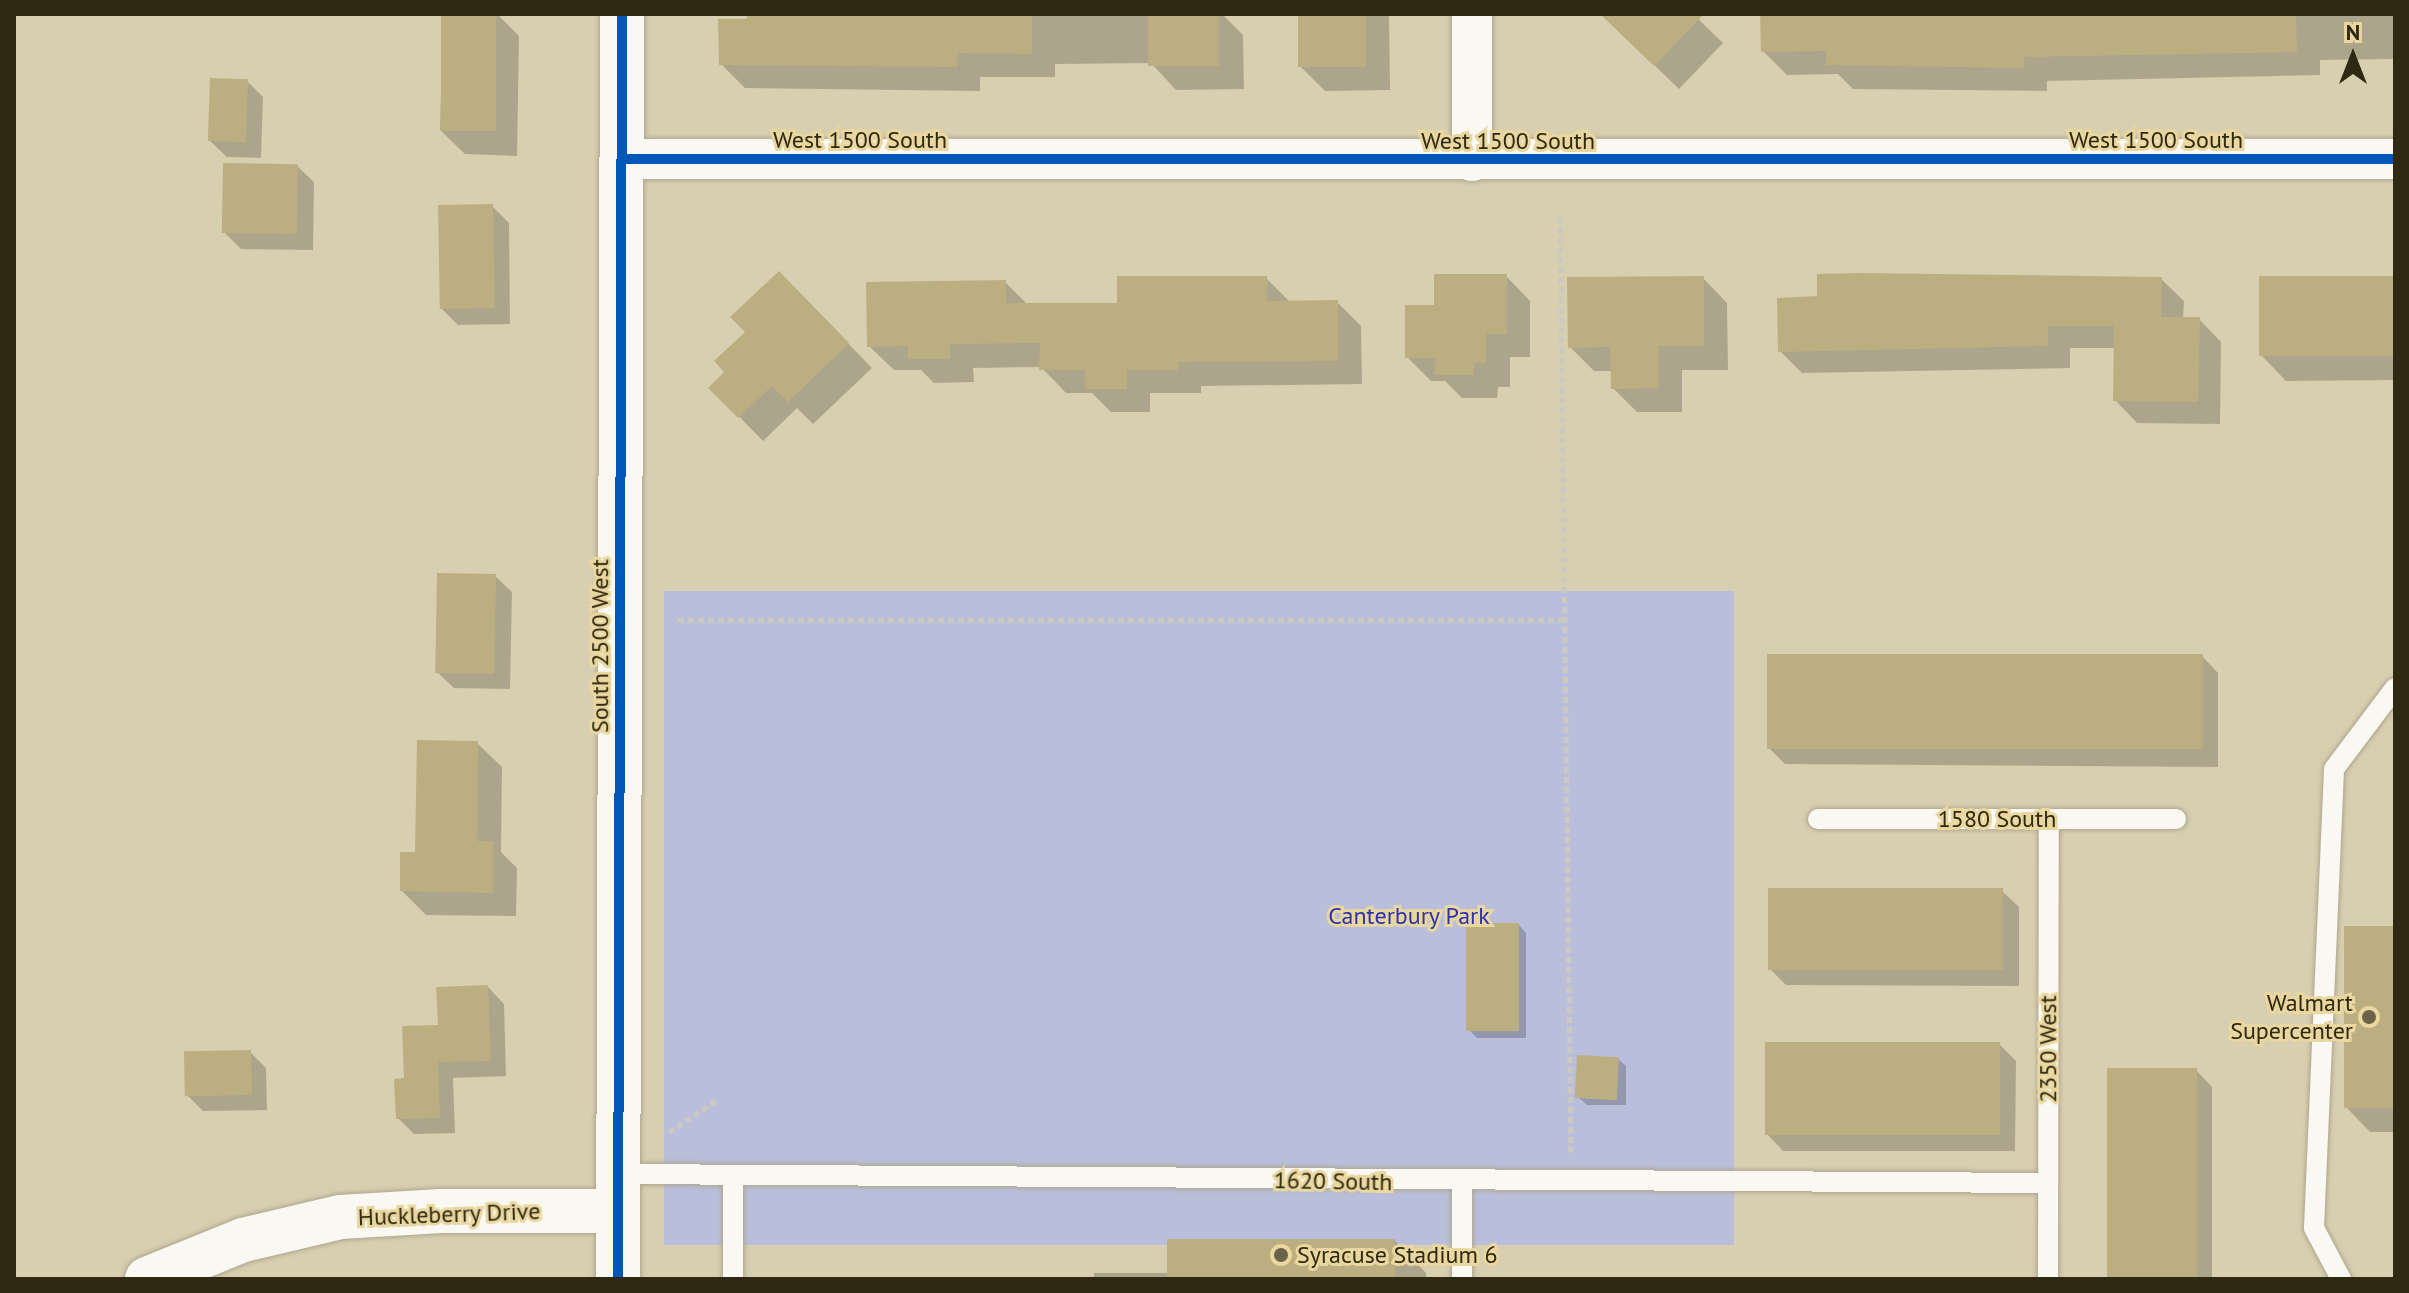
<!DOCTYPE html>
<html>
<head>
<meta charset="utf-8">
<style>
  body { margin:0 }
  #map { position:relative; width:2409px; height:1293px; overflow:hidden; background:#d8cfb0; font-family:"PT Sans",sans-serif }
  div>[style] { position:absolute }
  .green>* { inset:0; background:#b9bfda; transform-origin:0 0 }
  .shadow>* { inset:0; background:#0003 }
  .building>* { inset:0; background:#bbaf82; transform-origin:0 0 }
  .path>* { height:5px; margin-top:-2.5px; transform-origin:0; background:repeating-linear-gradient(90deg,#ccc9c0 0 6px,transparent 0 10px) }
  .roads { filter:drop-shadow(0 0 2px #aea68e) drop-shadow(0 0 2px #aea68e) }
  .service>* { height:20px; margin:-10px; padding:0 10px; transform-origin:10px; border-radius:10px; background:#f9f8f3 }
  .minor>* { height:40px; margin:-20px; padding:0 20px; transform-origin:20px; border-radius:20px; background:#f9f8f3 }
  .tertiary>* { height:44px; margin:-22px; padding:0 22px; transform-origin:22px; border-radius:22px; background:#f9f8f3 }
  .cycleway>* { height:10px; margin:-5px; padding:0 5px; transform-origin:5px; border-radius:5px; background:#0057b8 }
  .dots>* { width:22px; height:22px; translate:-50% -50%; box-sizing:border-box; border:4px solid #e9d79f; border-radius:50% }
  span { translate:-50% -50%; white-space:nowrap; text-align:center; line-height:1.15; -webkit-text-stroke:6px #e9d79f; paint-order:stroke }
  .street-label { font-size:24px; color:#2f2812 }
  .park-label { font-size:24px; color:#2d32ac }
  .poi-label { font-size:24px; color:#2f2812 }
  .right { translate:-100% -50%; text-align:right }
  .left { translate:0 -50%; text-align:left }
  .frame { position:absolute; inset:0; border:16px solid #2f2812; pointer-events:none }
  .north { position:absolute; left:2313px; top:16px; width:80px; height:80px; -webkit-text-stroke:6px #e9d79f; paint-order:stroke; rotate:0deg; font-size:22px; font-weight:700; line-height:32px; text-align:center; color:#2f2812 }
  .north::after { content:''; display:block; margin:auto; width:28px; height:36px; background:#2f2812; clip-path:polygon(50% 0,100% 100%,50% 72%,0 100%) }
</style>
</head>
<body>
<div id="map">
  <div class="green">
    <div style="left:1734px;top:591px;width:654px;height:1070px;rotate:90deg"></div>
  </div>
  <div class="shadow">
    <div style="clip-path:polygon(443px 14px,497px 14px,519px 36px,517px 156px,465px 154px,440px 130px)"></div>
    <div style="clip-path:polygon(749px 14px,1222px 14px,1243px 35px,1244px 89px,1176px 90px,1151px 63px,1055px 64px,1055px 77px,980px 77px,980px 91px,745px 88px,721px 64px)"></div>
    <div style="clip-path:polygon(1300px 14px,1389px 14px,1390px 90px,1325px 91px,1301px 67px)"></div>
    <div style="clip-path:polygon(1602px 14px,1693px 14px,1723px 43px,1679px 89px)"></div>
    <div style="clip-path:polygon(1762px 14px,2395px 14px,2395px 59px,2320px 60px,2320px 75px,2047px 81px,2047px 91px,1853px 89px,1838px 74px,1787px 75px,1763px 51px)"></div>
    <div style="clip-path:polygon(247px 81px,263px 97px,261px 158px,227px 157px,210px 141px)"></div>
    <div style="clip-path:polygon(297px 166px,314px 182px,313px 250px,241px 249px,224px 232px)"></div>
    <div style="clip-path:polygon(492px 206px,509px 223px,510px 324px,458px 325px,441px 308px)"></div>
    <div style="clip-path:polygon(779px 273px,872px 368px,813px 424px,797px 408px,763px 441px,711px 388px,727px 372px)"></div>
    <div style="clip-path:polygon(1506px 276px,1530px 301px,1530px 357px,1510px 357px,1510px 387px,1498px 387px,1497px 398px,1462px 398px,1445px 381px,1431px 381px,1407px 357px,1436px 307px)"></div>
    <div style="clip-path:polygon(2395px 277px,2395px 380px,2286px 381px,2262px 356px)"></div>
    <div style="clip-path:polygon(1266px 278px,1291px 303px,1337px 302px,1361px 326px,1362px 384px,1201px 386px,1201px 393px,1150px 393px,1150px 412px,1111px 412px,1092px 393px,1066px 393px,1041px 367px,973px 368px,974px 382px,934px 383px,921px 370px,894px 370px,869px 346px,1005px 282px,1028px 305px,1119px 305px)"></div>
    <div style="clip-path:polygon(1703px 278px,1727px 303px,1728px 370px,1682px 370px,1682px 412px,1637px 412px,1613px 388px,1613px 371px,1594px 371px,1570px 347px)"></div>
    <div style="clip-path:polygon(2161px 279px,2184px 301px,2183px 319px,2199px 319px,2221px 342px,2220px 424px,2137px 423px,2115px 400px,2116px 348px,2070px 348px,2070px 368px,1802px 373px,1780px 351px)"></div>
    <div style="clip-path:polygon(495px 576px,512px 592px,510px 689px,454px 688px,437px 672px)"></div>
    <div style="clip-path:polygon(2202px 656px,2218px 673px,2218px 767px,1785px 764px,1769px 748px)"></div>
    <div style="clip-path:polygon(477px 743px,502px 767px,501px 852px,517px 868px,516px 916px,426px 915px,402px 891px)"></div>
    <div style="clip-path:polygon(2002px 891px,2019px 907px,2019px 986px,1786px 985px,1770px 969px)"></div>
    <div style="clip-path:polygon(1519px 925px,1526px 933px,1526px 1038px,1477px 1038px,1469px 1030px)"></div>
    <div style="clip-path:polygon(2395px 928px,2395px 1132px,2370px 1132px,2346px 1107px)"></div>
    <div style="clip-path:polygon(488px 987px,504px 1004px,506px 1076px,453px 1078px,455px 1133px,414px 1134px,398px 1118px,406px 1080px,440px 1027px)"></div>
    <div style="clip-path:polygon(2000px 1045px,2016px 1061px,2015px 1151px,1783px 1151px,1767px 1134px)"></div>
    <div style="clip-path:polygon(250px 1052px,266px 1068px,267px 1110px,203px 1111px,187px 1095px)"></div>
    <div style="clip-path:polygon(1618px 1059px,1626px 1066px,1626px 1105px,1587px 1105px,1579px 1098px)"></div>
    <div style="clip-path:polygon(2196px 1070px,2212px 1087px,2212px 1279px,2110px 1279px)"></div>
    <div style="clip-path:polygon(1395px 1241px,1426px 1273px,1426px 1279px,1094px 1279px,1094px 1273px,1169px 1273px)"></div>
  </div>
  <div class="building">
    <div style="left:441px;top:14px;width:55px;height:117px"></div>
    <div style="clip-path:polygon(747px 14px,1032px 14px,1032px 54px,957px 53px,957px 67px,719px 65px,718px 19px,747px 19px)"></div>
    <div style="left:1148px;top:14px;width:71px;height:52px"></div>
    <div style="left:1298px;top:14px;width:68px;height:53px"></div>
    <div style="clip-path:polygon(1600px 14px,1704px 14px,1654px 66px)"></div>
    <div style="clip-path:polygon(1760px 14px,2296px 14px,2297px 52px,2024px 57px,2024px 68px,1826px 65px,1826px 51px,1761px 52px)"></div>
    <div style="left:210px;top:78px;width:38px;height:63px;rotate:2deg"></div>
    <div style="left:223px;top:163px;width:75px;height:70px;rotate:1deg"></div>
    <div style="left:493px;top:204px;width:104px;height:55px;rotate:89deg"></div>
    <div style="clip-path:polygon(779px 271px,849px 343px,788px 402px,772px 386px,738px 418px,708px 388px,724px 372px,714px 361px,745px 332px,730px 317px)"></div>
    <div style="clip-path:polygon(1859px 273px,2162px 277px,2161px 317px,2200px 317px,2198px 402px,2113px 401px,2114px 326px,2048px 326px,2048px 346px,1778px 352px,1777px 298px,1817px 296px,1817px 274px)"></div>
    <div style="clip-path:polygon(1434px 274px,1507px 274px,1507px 334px,1486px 334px,1486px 363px,1474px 363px,1474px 375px,1435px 375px,1435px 358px,1405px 358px,1405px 305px,1434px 305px)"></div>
    <div style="clip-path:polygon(1117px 276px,1267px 276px,1267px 301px,1338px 300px,1338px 361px,1178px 362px,1178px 370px,1127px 370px,1127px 389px,1085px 389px,1085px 370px,1039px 370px,1040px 343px,950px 344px,950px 359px,908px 359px,908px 346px,867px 347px,866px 282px,1006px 280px,1006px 303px,1117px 303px)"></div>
    <div style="clip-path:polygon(1704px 276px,1704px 346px,1658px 346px,1659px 388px,1611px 389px,1610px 347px,1568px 348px,1567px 277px)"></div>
    <div style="left:2395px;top:276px;width:80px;height:136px;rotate:90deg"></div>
    <div style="left:437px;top:573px;width:59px;height:100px;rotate:1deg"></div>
    <div style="left:1767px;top:654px;width:436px;height:95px"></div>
    <div style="clip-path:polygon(417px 740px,478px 741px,477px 841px,493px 841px,493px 893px,400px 891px,400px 852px,415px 852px)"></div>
    <div style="left:1768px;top:888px;width:235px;height:82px"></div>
    <div style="left:1519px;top:923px;width:108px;height:53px;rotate:90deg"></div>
    <div style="left:2344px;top:926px;width:51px;height:182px"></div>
    <div style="clip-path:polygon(488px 985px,491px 1061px,438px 1062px,440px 1118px,396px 1119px,394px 1079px,404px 1078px,402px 1026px,438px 1025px,436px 987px)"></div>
    <div style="left:1765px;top:1042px;width:235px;height:93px"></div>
    <div style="left:251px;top:1050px;width:45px;height:67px;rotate:89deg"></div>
    <div style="left:1577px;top:1055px;width:42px;height:43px;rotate:3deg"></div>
    <div style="left:2107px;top:1068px;width:90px;height:211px"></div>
    <div style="left:1167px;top:1239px;width:228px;height:40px"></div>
  </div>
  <div class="path">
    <div style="left:1560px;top:217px;width:935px;rotate:89.33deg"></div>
    <div style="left:678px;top:620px;width:887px"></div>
    <div style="left:669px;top:1132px;width:56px;rotate:-33.4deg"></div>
  </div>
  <div class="roads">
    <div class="service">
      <div style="left:1818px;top:819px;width:358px"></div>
      <div style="left:618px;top:1174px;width:1430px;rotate:0.36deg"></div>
      <div style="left:733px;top:1176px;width:103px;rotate:90deg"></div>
      <div style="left:1462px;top:1183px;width:96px;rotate:90deg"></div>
      <div style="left:2048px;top:1279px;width:460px;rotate:-89.9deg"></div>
      <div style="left:2341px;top:1279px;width:58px;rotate:-117.9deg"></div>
      <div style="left:2314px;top:1228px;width:459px;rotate:-87.5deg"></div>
      <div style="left:2334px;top:769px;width:101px;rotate:-53deg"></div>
    </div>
    <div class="minor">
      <div style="left:1472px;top:14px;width:147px;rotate:90deg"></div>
      <div style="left:622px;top:159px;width:1773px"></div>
    </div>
    <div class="tertiary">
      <div style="left:147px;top:1279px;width:104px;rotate:-22.1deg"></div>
      <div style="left:243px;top:1240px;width:100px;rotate:-13.3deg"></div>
      <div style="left:340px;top:1217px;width:101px;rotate:-3.4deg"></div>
      <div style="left:441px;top:1211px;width:177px"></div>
      <div style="left:618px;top:1279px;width:1265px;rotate:-89.82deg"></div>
    </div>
  </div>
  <div class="cycleway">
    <div style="left:622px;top:159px;width:1773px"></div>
    <div style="left:618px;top:1279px;width:1265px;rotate:-89.82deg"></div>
  </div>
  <div class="dots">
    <div style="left:2369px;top:1017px;background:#6a6249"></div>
    <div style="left:1281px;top:1255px;background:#6a6249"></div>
  </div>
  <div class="street-label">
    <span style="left:860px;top:140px">West 1500 South</span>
    <span style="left:2156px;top:140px">West 1500 South</span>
    <span style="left:1508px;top:141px">West 1500 South</span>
    <span style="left:600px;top:646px;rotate:-90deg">South 2500 West</span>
    <span style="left:1997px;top:819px">1580 South</span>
    <span style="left:2048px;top:1049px;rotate:-90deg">2350 West</span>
    <span style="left:1333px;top:1181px;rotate:1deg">1620 South</span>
    <span style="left:449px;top:1214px;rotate:-2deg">Huckleberry Drive</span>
  </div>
  <div class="park-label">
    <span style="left:1409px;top:916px">Canterbury Park</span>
  </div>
  <div class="poi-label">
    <span class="right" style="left:2353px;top:1017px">Walmart<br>Supercenter</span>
    <span class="left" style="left:1297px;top:1255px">Syracuse Stadium 6</span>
  </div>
  <div class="frame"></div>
  <div class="north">N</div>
</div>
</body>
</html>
